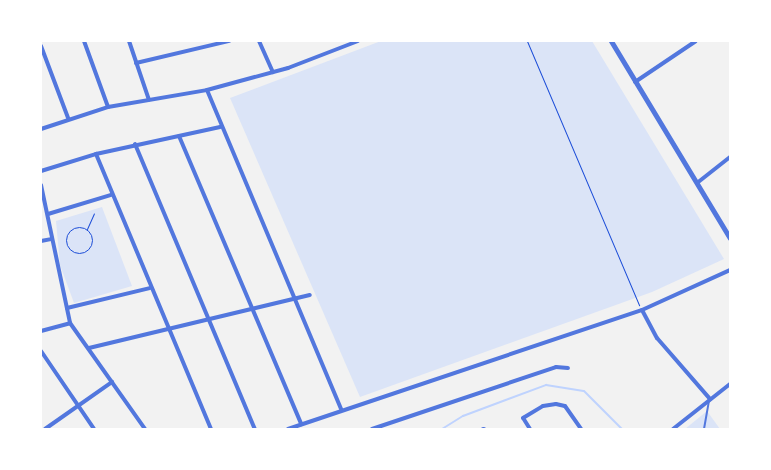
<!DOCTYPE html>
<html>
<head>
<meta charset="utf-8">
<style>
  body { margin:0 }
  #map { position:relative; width:771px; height:470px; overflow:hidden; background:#f2f2f2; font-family:Mulish,sans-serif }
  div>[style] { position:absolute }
  .green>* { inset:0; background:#dbe4f7 }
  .stream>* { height:2px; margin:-1px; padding:0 1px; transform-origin:1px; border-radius:1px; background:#bfd3fe }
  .path>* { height:1px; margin:-0.5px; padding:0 0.5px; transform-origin:0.5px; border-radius:0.5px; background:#1d4ed8 }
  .path>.ring { margin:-0.5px; padding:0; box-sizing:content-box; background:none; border:1px solid #1d4ed8; border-radius:50% }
  .service>* { height:2px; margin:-1px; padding:0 1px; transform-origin:1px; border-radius:1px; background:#5277de }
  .minor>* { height:4px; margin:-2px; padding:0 2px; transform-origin:2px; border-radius:2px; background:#5277de }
  .tertiary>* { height:5px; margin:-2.5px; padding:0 2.5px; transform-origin:2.5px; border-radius:2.5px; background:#5277de }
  span { translate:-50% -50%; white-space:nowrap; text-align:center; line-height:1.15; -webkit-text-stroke:4px #fff; paint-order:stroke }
  .frame { position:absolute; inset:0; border:42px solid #fff; pointer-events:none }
</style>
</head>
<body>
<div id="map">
  <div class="green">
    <div style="clip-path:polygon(381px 41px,592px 41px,724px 259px,652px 292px,360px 397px,230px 98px)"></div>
    <div style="clip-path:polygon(102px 207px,132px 286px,74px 303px,60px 265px,56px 221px)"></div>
    <div style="clip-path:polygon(707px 411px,720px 429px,685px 429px)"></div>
  </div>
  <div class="stream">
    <div style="left:442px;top:429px;width:25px;rotate:-32deg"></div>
    <div style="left:463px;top:416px;width:89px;rotate:-20.5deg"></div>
    <div style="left:546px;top:385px;width:38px;rotate:9deg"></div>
    <div style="left:584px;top:391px;width:54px;rotate:45deg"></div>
  </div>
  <div class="path">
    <div style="left:527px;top:41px;width:287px;rotate:67deg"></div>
    <div class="ring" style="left:66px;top:227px;width:25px;height:25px"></div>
    <div style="left:87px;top:229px;width:17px;rotate:-66deg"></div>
  </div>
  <div class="service">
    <div style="left:704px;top:429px;width:27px;rotate:-80deg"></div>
  </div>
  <div class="minor">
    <div style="left:84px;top:41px;width:70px;rotate:70deg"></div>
    <div style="left:129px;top:41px;width:62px;rotate:71.3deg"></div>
    <div style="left:259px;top:41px;width:34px;rotate:66deg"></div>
    <div style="left:41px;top:46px;width:77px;rotate:69.4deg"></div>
    <div style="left:136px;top:63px;width:96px;rotate:-13.3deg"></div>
    <div style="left:635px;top:82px;width:73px;rotate:-33.9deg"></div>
    <div style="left:207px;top:90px;width:346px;rotate:67.2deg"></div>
    <div style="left:41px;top:129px;width:71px;rotate:-18.2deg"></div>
    <div style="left:108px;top:107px;width:100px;rotate:-9.7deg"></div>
    <div style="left:207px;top:90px;width:84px;rotate:-15.2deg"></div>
    <div style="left:288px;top:68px;width:75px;rotate:-21.1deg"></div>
    <div style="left:179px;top:136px;width:313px;rotate:67deg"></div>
    <div style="left:135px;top:144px;width:309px;rotate:67.2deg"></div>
    <div style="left:96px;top:154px;width:298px;rotate:67.3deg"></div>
    <div style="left:41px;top:171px;width:58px;rotate:-17.2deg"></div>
    <div style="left:96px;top:154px;width:127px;rotate:-12.3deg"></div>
    <div style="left:697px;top:183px;width:42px;rotate:-38.2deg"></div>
    <div style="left:41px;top:185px;width:141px;rotate:78.1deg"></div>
    <div style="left:70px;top:323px;width:130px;rotate:54.7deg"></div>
    <div style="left:48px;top:214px;width:66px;rotate:-16.8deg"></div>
    <div style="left:41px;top:241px;width:10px;rotate:-11deg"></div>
    <div style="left:67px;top:308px;width:85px;rotate:-13.5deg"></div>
    <div style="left:642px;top:310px;width:32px;rotate:62deg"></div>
    <div style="left:657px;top:338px;width:81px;rotate:49deg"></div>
    <div style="left:41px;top:331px;width:30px;rotate:-15deg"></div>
    <div style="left:89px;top:348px;width:227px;rotate:-13.5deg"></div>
    <div style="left:41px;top:351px;width:94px;rotate:55.8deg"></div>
    <div style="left:45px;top:429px;width:82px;rotate:-35deg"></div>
    <div style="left:288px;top:429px;width:373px;rotate:-18.6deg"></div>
    <div style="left:642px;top:310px;width:97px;rotate:-24.4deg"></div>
    <div style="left:372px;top:429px;width:194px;rotate:-18.6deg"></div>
    <div style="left:556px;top:367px;width:12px;rotate:5deg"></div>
    <div style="left:483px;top:429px;width:1px"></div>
    <div style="left:530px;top:429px;width:13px;rotate:-122deg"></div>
    <div style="left:523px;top:418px;width:23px;rotate:-31deg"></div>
    <div style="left:543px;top:406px;width:13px;rotate:-9deg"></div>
    <div style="left:556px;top:404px;width:9px;rotate:13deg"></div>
    <div style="left:565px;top:406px;width:28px;rotate:55deg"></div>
    <div style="left:673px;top:429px;width:73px;rotate:-38.3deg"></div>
  </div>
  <div class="tertiary">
    <div style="left:611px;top:41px;width:230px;rotate:58.9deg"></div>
  </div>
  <div class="frame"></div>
</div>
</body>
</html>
